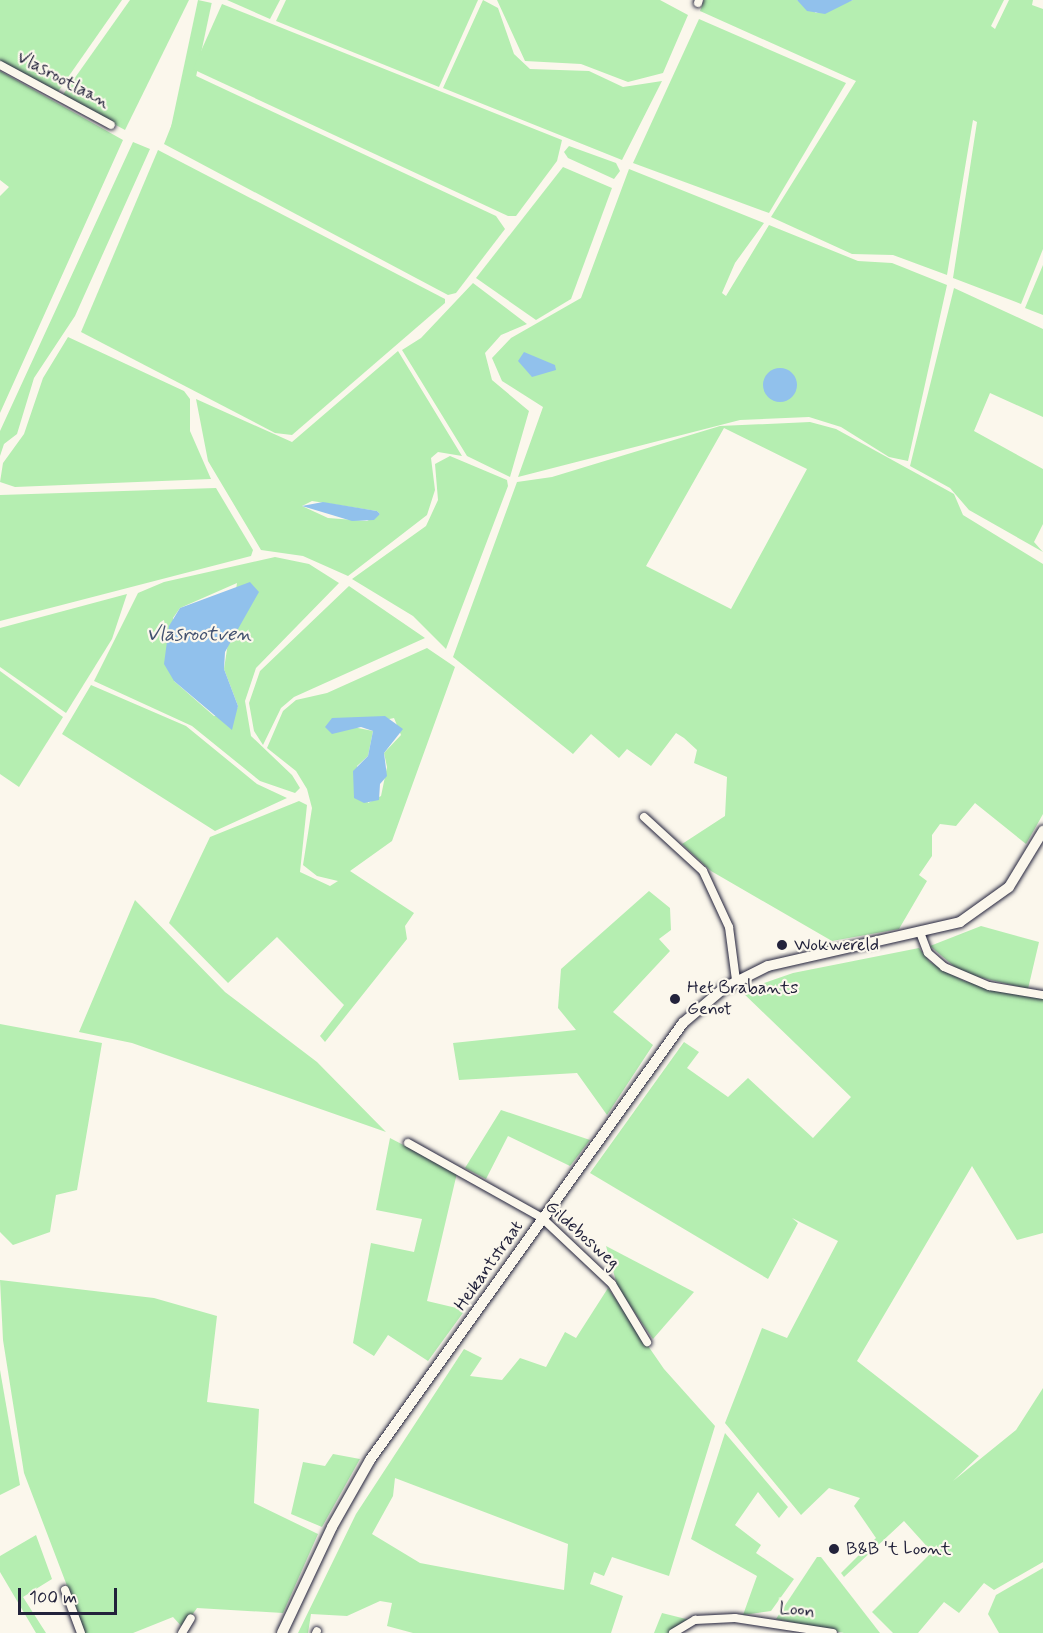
<!DOCTYPE html>
<html>
<head>
<meta charset="utf-8">
<style>
  body { margin:0 }
  #map { position:relative; width:1043px; height:1633px; overflow:hidden; background:#fbf7ec; font-family:Mynerve,sans-serif }
  div>[style] { position:absolute }
  .green>* { inset:0; background:#b5eeb1; transform-origin:0 0 }
  .water>* { inset:0; background:#91c1ec }
  .round { border-radius:50% }
  .roads { filter:drop-shadow(0 0 2px #22223b) drop-shadow(0 0 2px #22223b) }
  .street>* { height:8px; margin:-4px; padding:0 4px; transform-origin:4px; border-radius:4px; background:#fbf7ec }
  .secondary>* { height:10px; margin:-5px; padding:0 5px; transform-origin:5px; border-radius:5px; background:#fbf7ec }
  .dots>* { width:16px; height:16px; translate:-50% -50%; box-sizing:border-box; border:3px solid #fbf7ec; border-radius:50% }
  span { translate:-50% -50%; white-space:nowrap; text-align:center; line-height:1.15; -webkit-text-stroke:4.5px #fbf7ec; paint-order:stroke }
  .street-label { font-size:18px; color:#22223b }
  .poi-label { font-size:18px; color:#22223b }
  .left { translate:0 -50%; text-align:left }
  .water-label { font-size:20px; color:#435270; font-style:italic }
  .scale { position:absolute; left:18px; top:1588px; width:99px; height:27px; box-sizing:border-box; border:3px solid #22223b; border-top:0; padding-left:8px; font-size:18px; line-height:21px; white-space:nowrap; color:#22223b; -webkit-text-stroke:4px #fbf7ec; paint-order:stroke }
</style>
</head>
<body>
<div id="map">
  <div class="green">
    <div style="clip-path:polygon(0 0,122px 0,57px 93px,0 63px)"></div>
    <div style="clip-path:polygon(130px 0,189px 0,125px 130px,62px 96px)"></div>
    <div style="left:198px;top:0;width:14px;height:143px;rotate:12deg"></div>
    <div style="clip-path:polygon(227px 0,280px 0,270px 19px)"></div>
    <div style="clip-path:polygon(286px 0,478px 0,439px 87px,276px 21px)"></div>
    <div style="clip-path:polygon(483px 0,498px 8px,514px 54px,530px 69px,589px 71px,623px 87px,662px 81px,622px 160px,443px 88px)"></div>
    <div style="clip-path:polygon(497px 0,660px 0,688px 15px,663px 73px,628px 82px,581px 64px,525px 61px)"></div>
    <div style="clip-path:polygon(704px 0,797px 0,816px 13px,853px 0,1004px 0,991px 26px,995px 29px,1009px 0,1033px 0,1032px 5px,1043px 9px,1043px 249px,1021px 304px,953px 278px,977px 122px,973px 120px,947px 275px,893px 255px,852px 254px,771px 217px,856px 81px,700px 11px)"></div>
    <div style="clip-path:polygon(222px 4px,562px 140px,557px 161px,516px 216px,508px 216px,201px 73px,193px 69px)"></div>
    <div style="clip-path:polygon(699px 19px,846px 83px,769px 213px,633px 163px)"></div>
    <div style="clip-path:polygon(0 71px,123px 140px,0 413px,0 196px,9px 187px,0 180px)"></div>
    <div style="clip-path:polygon(192px 74px,496px 216px,505px 229px,456px 293px,448px 295px,164px 144px)"></div>
    <div style="clip-path:polygon(133px 142px,150px 149px,75px 316px,34px 378px,17px 434px,4px 444px,0 456px,0 431px)"></div>
    <div style="clip-path:polygon(569px 146px,616px 163px,620px 171px,614px 179px,568px 158px,564px 152px)"></div>
    <div style="clip-path:polygon(158px 150px,445px 299px,445px 303px,292px 435px,275px 433px,81px 332px)"></div>
    <div style="clip-path:polygon(563px 167px,612px 188px,571px 299px,536px 320px,476px 278px)"></div>
    <div style="clip-path:polygon(629px 169px,764px 223px,735px 263px,722px 293px,726px 296px,769px 225px,858px 261px,892px 263px,947px 285px,908px 461px,889px 457px,841px 427px,809px 417px,740px 420px,518px 477px,543px 407px,502px 381px,492px 358px,511px 338px,581px 298px)"></div>
    <div style="clip-path:polygon(1043px 265px,1043px 315px,1025px 308px)"></div>
    <div style="clip-path:polygon(473px 283px,527px 324px,501px 335px,485px 353px,492px 380px,529px 411px,510px 477px,467px 456px,402px 350px,421px 338px)"></div>
    <div style="clip-path:polygon(954px 288px,1043px 329px,1043px 417px,990px 393px,974px 431px,1043px 469px,1043px 524px,1034px 542px,1043px 552px,969px 510px,950px 488px,910px 466px)"></div>
    <div style="clip-path:polygon(68px 337px,184px 391px,190px 399px,190px 431px,211px 479px,15px 487px,0 482px,3px 463px,24px 434px,43px 378px)"></div>
    <div style="clip-path:polygon(evenodd,398px 351px,462px 456px,438px 452px,431px 458px,435px 490px,427px 515px,348px 576px,303px 556px,261px 550px,208px 461px,196px 399px,292px 442px,398px 351px,312px 501px,377px 511px,380px 514px,367px 521px,328px 518px,302px 506px,312px 501px)"></div>
    <div style="clip-path:polygon(evenodd,810px 422px,836px 429px,954px 494px,963px 515px,1043px 564px,1043px 814px,1038px 823px,1026px 844px,975px 803px,956px 826px,940px 824px,932px 835px,932px 856px,919px 875px,927px 881px,899px 929px,832px 941px,711px 871px,682px 844px,725px 816px,727px 777px,694px 763px,697px 750px,684px 738px,676px 733px,651px 766px,627px 749px,619px 758px,591px 734px,573px 754px,453px 657px,517px 482px,552px 477px,720px 426px,810px 422px,724px 428px,807px 469px,731px 609px,646px 566px,724px 428px)"></div>
    <div style="clip-path:polygon(450px 456px,507px 480px,508px 486px,446px 649px,413px 616px,352px 579px,426px 526px,438px 500px,435px 464px)"></div>
    <div style="clip-path:polygon(216px 488px,253px 550px,251px 556px,0 621px,0 495px)"></div>
    <div style="clip-path:polygon(evenodd,275px 557px,309px 564px,339px 583px,256px 668px,245px 701px,251px 736px,292px 775px,300px 788px,295px 793px,260px 781px,192px 726px,94px 681px,138px 593px,164px 582px,275px 557px,237px 583px,224px 669px,238px 706px,234px 716px,214px 716px,174px 681px,173px 618px,180px 608px,237px 583px)"></div>
    <div style="clip-path:polygon(349px 586px,425px 638px,294px 697px,281px 708px,263px 745px,254px 731px,249px 703px,260px 671px)"></div>
    <div style="clip-path:polygon(127px 594px,112px 639px,66px 713px,0 667px,0 628px)"></div>
    <div style="clip-path:polygon(evenodd,427px 648px,455px 667px,392px 841px,350px 871px,414px 913px,405px 926px,407px 939px,325px 1042px,320px 1036px,344px 1005px,277px 937px,228px 983px,169px 923px,210px 837px,299px 801px,307px 805px,300px 872px,330px 886px,338px 881px,317px 876px,303px 865px,312px 808px,307px 789px,296px 771px,267px 748px,283px 711px,296px 700px,327px 693px,427px 648px,394px 718px,401px 735px,384px 753px,387px 767px,381px 796px,368px 803px,357px 766px,368px 756px,373px 731px,353px 727px,394px 718px)"></div>
    <div style="clip-path:polygon(0 671px,63px 717px,19px 787px,0 774px)"></div>
    <div style="clip-path:polygon(91px 685px,186px 726px,257px 784px,287px 798px,215px 831px,62px 734px)"></div>
    <div style="clip-path:polygon(649px 891px,670px 908px,671px 930px,659px 939px,670px 951px,613px 1012px,653px 1045px,607px 1115px,577px 1073px,459px 1080px,453px 1043px,576px 1030px,558px 1008px,561px 969px)"></div>
    <div style="clip-path:polygon(135px 900px,225px 992px,317px 1062px,386px 1132px,132px 1043px,79px 1032px)"></div>
    <div style="clip-path:polygon(981px 926px,1039px 942px,1028px 989px,962px 973px,930px 946px)"></div>
    <div style="clip-path:polygon(919px 948px,930px 962px,964px 981px,1043px 998px,1043px 1233px,1017px 1240px,972px 1166px,857px 1361px,979px 1456px,953px 1481px,1016px 1430px,1043px 1388px,1043px 1562px,994px 1590px,984px 1583px,959px 1613px,944px 1602px,918px 1633px,893px 1633px,872px 1612px,932px 1552px,904px 1521px,844px 1577px,841px 1573px,876px 1538px,854px 1506px,860px 1498px,829px 1488px,801px 1515px,725px 1423px,762px 1328px,787px 1338px,838px 1241px,792px 1218px,798px 1223px,768px 1279px,590px 1173px,684px 1042px,699px 1052px,687px 1068px,728px 1097px,748px 1078px,813px 1138px,851px 1097px,741px 991px,793px 973px)"></div>
    <div style="clip-path:polygon(0 1024px,102px 1043px,77px 1190px,56px 1195px,50px 1232px,13px 1245px,0 1232px)"></div>
    <div style="clip-path:polygon(501px 1110px,590px 1140px,570px 1166px,508px 1136px,486px 1179px,465px 1168px)"></div>
    <div style="clip-path:polygon(390px 1138px,457px 1173px,427px 1301px,465px 1310px,428px 1361px,388px 1335px,374px 1356px,353px 1343px,371px 1243px,414px 1252px,422px 1219px,376px 1210px)"></div>
    <div style="clip-path:polygon(606px 1246px,694px 1292px,653px 1339px,618px 1288px)"></div>
    <div style="clip-path:polygon(0 1280px,154px 1298px,217px 1316px,207px 1402px,259px 1409px,254px 1503px,318px 1534px,283px 1613px,197px 1608px,183px 1628px,173px 1617px,133px 1633px,85px 1633px,24px 1473px,3px 1340px)"></div>
    <div style="clip-path:polygon(evenodd,608px 1288px,664px 1369px,715px 1426px,669px 1576px,612px 1557px,604px 1576px,594px 1572px,590px 1584px,623px 1596px,611px 1633px,413px 1633px,387px 1626px,392px 1603px,380px 1601px,347px 1616px,311px 1614px,308px 1633px,298px 1633px,356px 1514px,464px 1349px,482px 1358px,470px 1376px,502px 1380px,520px 1358px,546px 1367px,565px 1332px,576px 1338px,608px 1288px,395px 1478px,568px 1544px,564px 1590px,420px 1563px,372px 1534px,393px 1496px,395px 1478px)"></div>
    <div style="clip-path:polygon(0 1370px,20px 1485px,0 1495px)"></div>
    <div style="clip-path:polygon(725px 1433px,788px 1507px,779px 1518px,758px 1492px,735px 1525px,761px 1545px,756px 1553px,794px 1579px,771px 1611px,743px 1615px,757px 1576px,691px 1539px)"></div>
    <div style="clip-path:polygon(333px 1454px,360px 1459px,322px 1527px,291px 1514px,303px 1462px,325px 1466px)"></div>
    <div style="clip-path:polygon(36px 1535px,52px 1579px,23px 1597px,46px 1633px,36px 1633px,0 1572px,0 1556px)"></div>
    <div style="clip-path:polygon(817px 1557px,821px 1557px,880px 1633px,844px 1633px,776px 1619px)"></div>
    <div style="clip-path:polygon(1043px 1568px,1043px 1633px,999px 1633px,988px 1614px,996px 1595px)"></div>
    <div style="clip-path:polygon(662px 1613px,690px 1620px,668px 1633px,654px 1633px)"></div>
  </div>
  <div class="water">
    <div style="clip-path:polygon(797px 0,853px 0,825px 14px,807px 11px)"></div>
    <div style="clip-path:polygon(524px 352px,555px 365px,556px 370px,532px 377px,518px 361px)"></div>
    <div class="round" style="left:763px;top:368px;width:34px;height:34px"></div>
    <div style="clip-path:polygon(323px 502px,377px 511px,380px 514px,374px 520px,352px 521px,302px 506px)"></div>
    <div style="clip-path:polygon(250px 582px,259px 592px,225px 652px,224px 669px,238px 706px,232px 730px,174px 681px,164px 664px,169px 626px,180px 608px)"></div>
    <div style="clip-path:polygon(385px 716px,403px 729px,384px 753px,387px 776px,380px 784px,379px 800px,364px 803px,354px 798px,353px 771px,368px 756px,373px 731px,361px 727px,332px 734px,325px 727px,332px 718px)"></div>
  </div>
  <div class="roads">
    <div class="street">
      <div style="left:698px;top:3px;width:3px;rotate:-72deg"></div>
      <div style="left:0;top:65px;width:126px;rotate:28.4deg"></div>
      <div style="left:644px;top:817px;width:80px;rotate:42.5deg"></div>
      <div style="left:703px;top:871px;width:62px;rotate:65.1deg"></div>
      <div style="left:729px;top:927px;width:53px;rotate:82.5deg"></div>
      <div style="left:921px;top:935px;width:19px;rotate:69deg"></div>
      <div style="left:928px;top:953px;width:21px;rotate:41deg"></div>
      <div style="left:944px;top:967px;width:49px;rotate:22.9deg"></div>
      <div style="left:989px;top:986px;width:55px;rotate:9.5deg"></div>
      <div style="left:408px;top:1143px;width:154px;rotate:29.2deg"></div>
      <div style="left:542px;top:1218px;width:96px;rotate:43.3deg"></div>
      <div style="left:612px;top:1284px;width:68px;rotate:58.9deg"></div>
      <div style="left:65px;top:1590px;width:46px;rotate:69.6deg"></div>
      <div style="left:182px;top:1633px;width:17px;rotate:-59deg"></div>
      <div style="left:316px;top:1633px;width:2px;rotate:-63deg"></div>
      <div style="left:673px;top:1633px;width:26px;rotate:-31deg"></div>
      <div style="left:695px;top:1620px;width:40px;rotate:-2.9deg"></div>
      <div style="left:735px;top:1618px;width:99px;rotate:8.7deg"></div>
    </div>
    <div class="secondary">
      <div style="left:282px;top:1633px;width:117px;rotate:-64.7deg"></div>
      <div style="left:332px;top:1527px;width:77px;rotate:-60.4deg"></div>
      <div style="left:370px;top:1460px;width:538px;rotate:-54.39deg"></div>
      <div style="left:683px;top:1023px;width:54px;rotate:-40.5deg"></div>
      <div style="left:724px;top:988px;width:49px;rotate:-26.6deg"></div>
      <div style="left:768px;top:966px;width:197px;rotate:-12.9deg"></div>
      <div style="left:960px;top:922px;width:60px;rotate:-35.5deg"></div>
      <div style="left:1009px;top:887px;width:66px;rotate:-58.7deg"></div>
    </div>
  </div>
  <div class="dots">
    <div style="left:782px;top:945px;background:#22223b"></div>
    <div style="left:675px;top:999px;background:#22223b"></div>
    <div style="left:834px;top:1549px;background:#22223b"></div>
  </div>
  <div class="street-label">
    <span style="left:63px;top:80px;rotate:28deg">Vlasrootlaan</span>
    <span style="left:582px;top:1235px;rotate:42deg">Gildebosweg</span>
    <span style="left:489px;top:1266px;rotate:-55deg">Heikantstraat</span>
    <span style="left:797px;top:1610px;rotate:8deg">Loon</span>
  </div>
  <div class="poi-label">
    <span class="left" style="left:794px;top:945px">Wokwereld</span>
    <span class="left" style="left:687px;top:999px">Het Brabants<br>Genot</span>
    <span class="left" style="left:846px;top:1549px">B&amp;B 't Loont</span>
  </div>
  <div class="water-label">
    <span style="left:199px;top:634px">Vlasrootven</span>
  </div>
  <div class="scale">100 m</div>
</div>
</body>
</html>
